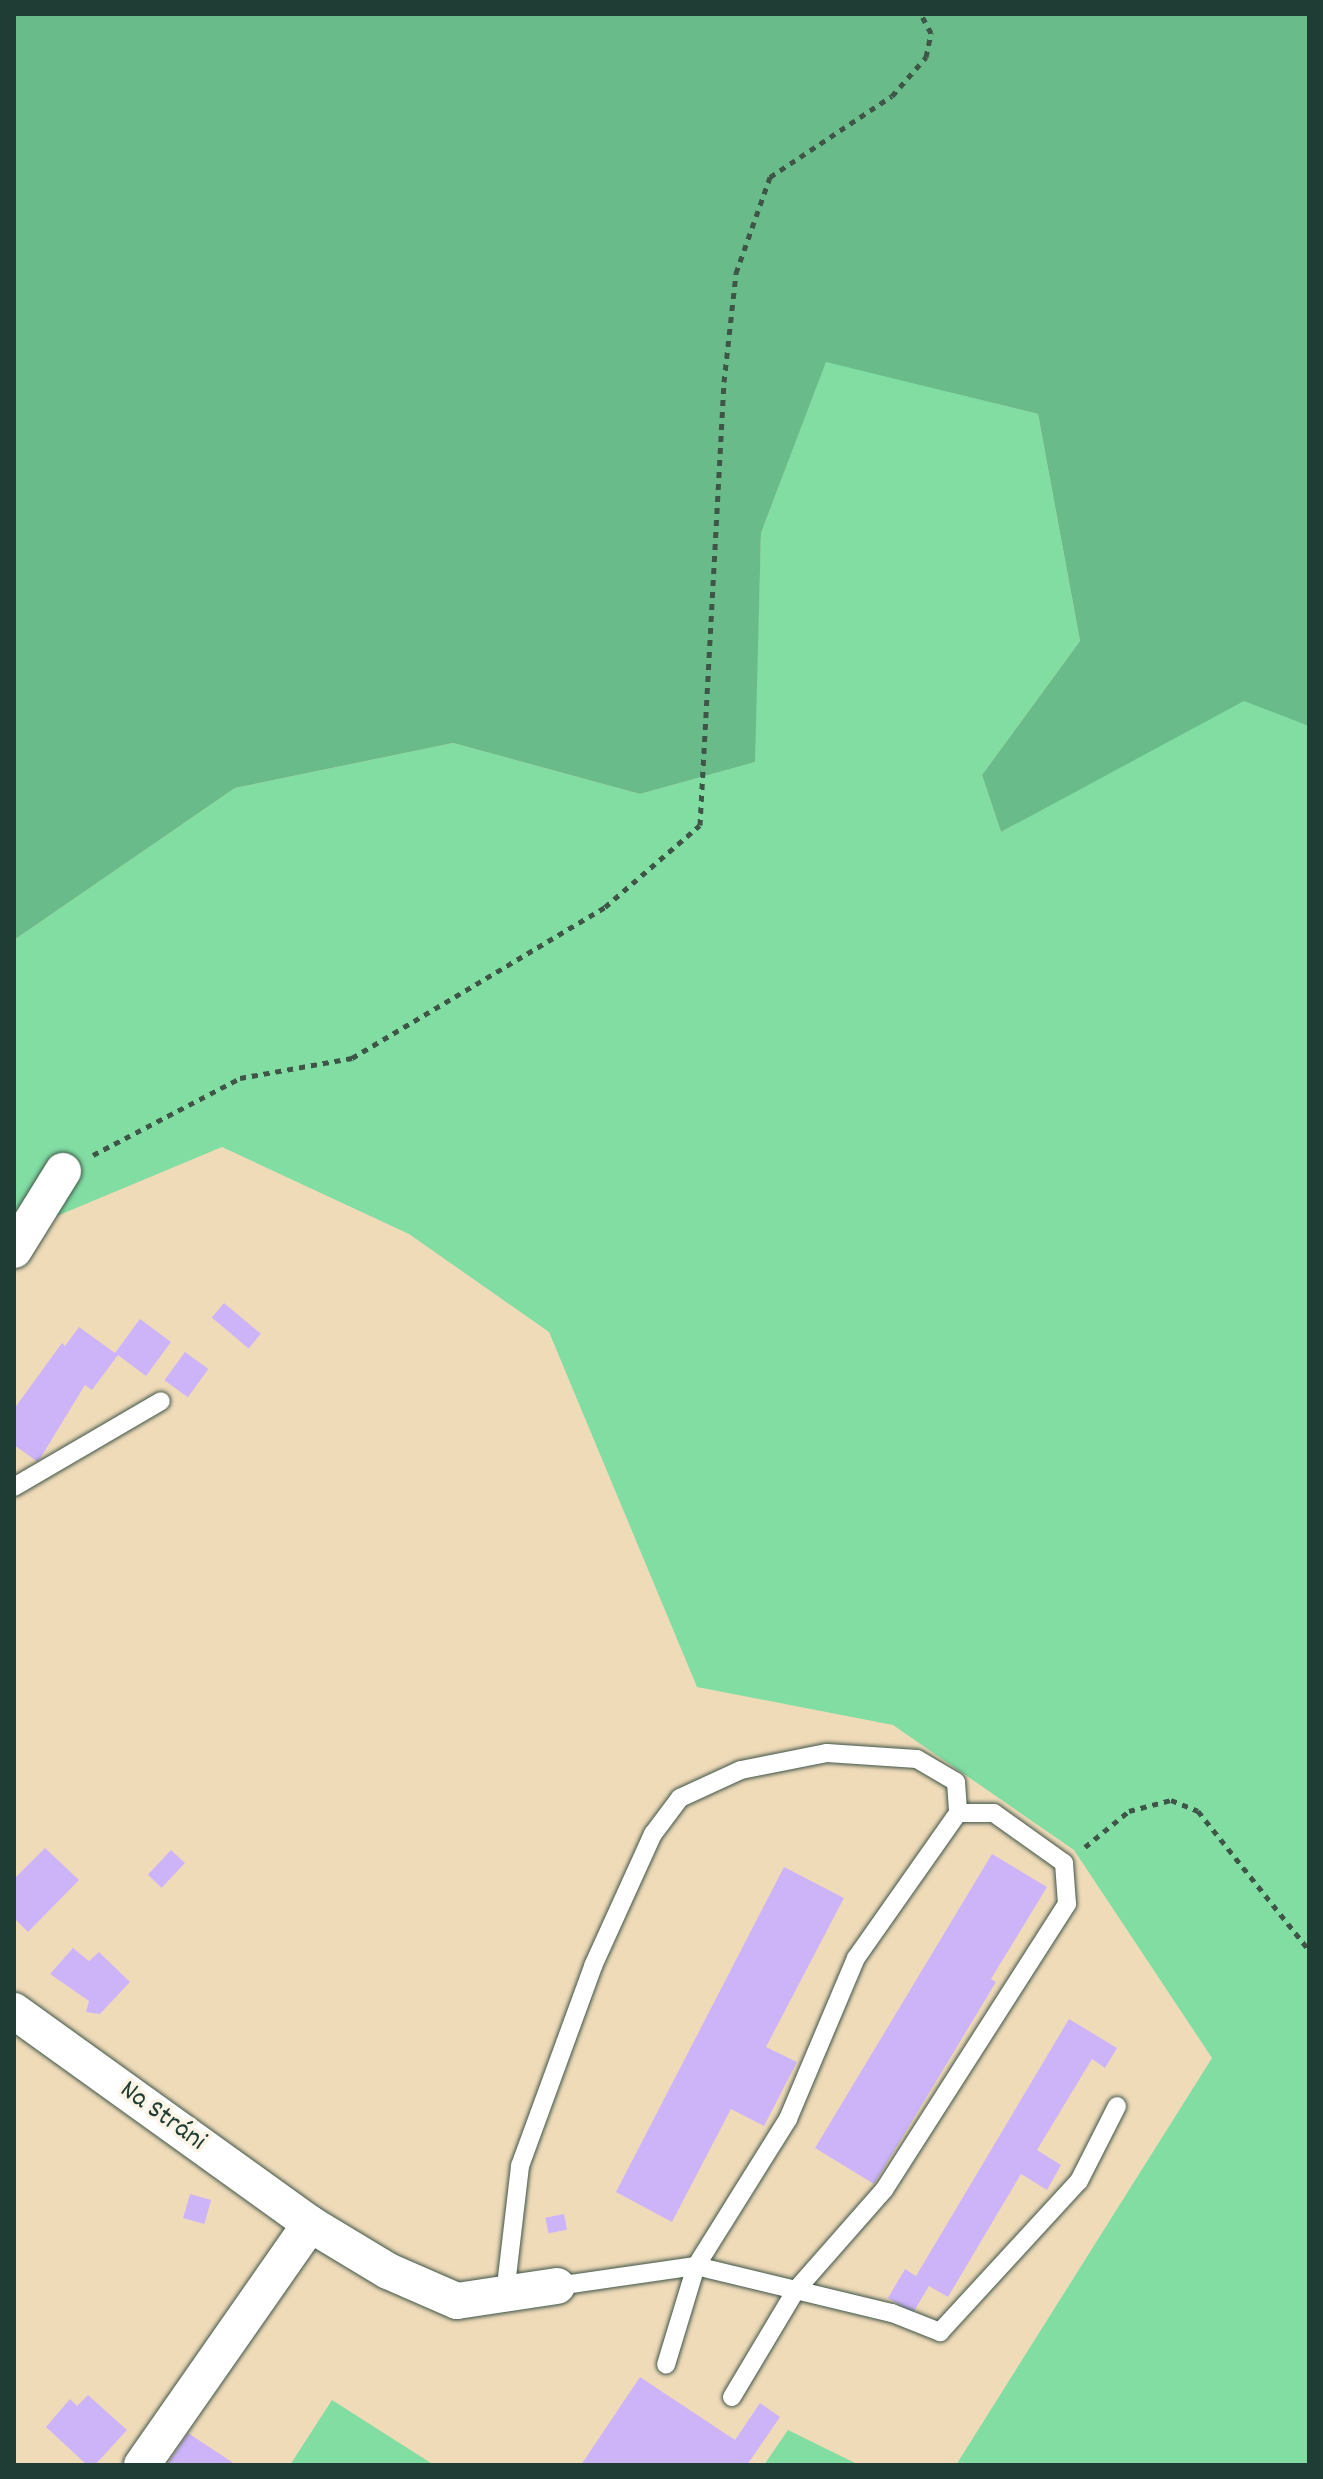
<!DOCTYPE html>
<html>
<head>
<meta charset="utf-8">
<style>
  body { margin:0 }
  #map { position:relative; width:1323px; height:2479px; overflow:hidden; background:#f0dbb9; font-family:Dekko,sans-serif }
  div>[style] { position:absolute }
  .green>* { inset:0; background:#82dda3 }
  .forest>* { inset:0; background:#69bc89 }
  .building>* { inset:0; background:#cdb4f9; transform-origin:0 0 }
  .path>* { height:5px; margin-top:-2.5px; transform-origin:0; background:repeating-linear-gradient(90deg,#3e5548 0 6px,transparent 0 12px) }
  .roads { filter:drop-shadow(0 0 2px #3e5548) drop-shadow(0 0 2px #3e5548) }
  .service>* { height:18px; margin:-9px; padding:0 9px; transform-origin:9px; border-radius:9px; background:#fff }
  .minor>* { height:36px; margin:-18px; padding:0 18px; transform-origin:18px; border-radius:18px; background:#fff }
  span { translate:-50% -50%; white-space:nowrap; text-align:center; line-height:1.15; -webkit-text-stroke:7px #fcf5e5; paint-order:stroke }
  .street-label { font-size:28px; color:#1f3d34 }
  .frame { position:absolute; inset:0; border:16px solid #1f3d34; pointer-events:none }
</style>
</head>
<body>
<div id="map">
  <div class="green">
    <div style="clip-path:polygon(826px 361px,1038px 414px,1080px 641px,982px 775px,1001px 832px,1079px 789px,1309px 640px,1309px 2465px,956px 2465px,1212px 2058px,1074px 1850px,893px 1725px,697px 1687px,549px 1332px,409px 1234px,222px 1147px,21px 1231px,14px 1224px,14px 940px,235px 788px,453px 743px,640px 794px,754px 762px,761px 533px)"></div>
    <div style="clip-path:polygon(332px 2400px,434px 2465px,290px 2465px)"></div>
    <div style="clip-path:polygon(788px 2430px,859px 2465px,764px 2465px)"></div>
  </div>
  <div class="forest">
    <div style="clip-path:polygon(14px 14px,1309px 14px,1309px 726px,1244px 701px,1001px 832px,982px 775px,1080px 641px,1038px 414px,826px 362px,761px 533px,755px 762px,640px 794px,453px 743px,235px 788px,14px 940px)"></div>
  </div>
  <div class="building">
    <div style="left:224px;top:1303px;width:48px;height:19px;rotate:40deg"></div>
    <div style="clip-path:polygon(140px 1319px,171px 1342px,146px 1376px,118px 1355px,92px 1390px,85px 1385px,38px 1462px,14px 1445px,14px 1409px,62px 1343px,65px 1346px,79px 1327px,115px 1353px)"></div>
    <div style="left:185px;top:1352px;width:29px;height:35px;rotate:36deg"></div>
    <div style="clip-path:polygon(45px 1848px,79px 1880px,28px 1932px,14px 1918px,14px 1879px)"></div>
    <div style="left:171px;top:1850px;width:19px;height:34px;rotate:43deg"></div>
    <div style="clip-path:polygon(992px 1854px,1047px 1887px,991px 1979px,996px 1982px,874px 2184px,815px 2148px)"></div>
    <div style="clip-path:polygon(784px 1867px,844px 1898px,766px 2047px,797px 2062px,764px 2126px,731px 2109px,672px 2222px,616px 2192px)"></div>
    <div style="clip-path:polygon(73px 1948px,89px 1961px,99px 1952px,130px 1982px,100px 2014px,86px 2012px,89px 2001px,50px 1974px)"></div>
    <div style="clip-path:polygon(1069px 2019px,1117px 2048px,1105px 2068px,1092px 2059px,1037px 2150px,1061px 2165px,1047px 2190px,1021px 2174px,948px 2297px,929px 2286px,913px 2313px,888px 2298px,905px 2269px,916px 2276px)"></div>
    <div style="left:190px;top:2194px;width:22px;height:25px;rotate:16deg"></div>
    <div style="left:564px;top:2214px;width:16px;height:19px;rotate:79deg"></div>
    <div style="clip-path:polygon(640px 2377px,735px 2440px,760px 2403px,780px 2417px,747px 2465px,581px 2465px)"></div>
    <div style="clip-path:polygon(88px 2395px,127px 2430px,95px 2465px,87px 2465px,46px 2427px,70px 2399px,77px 2406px)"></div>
    <div style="clip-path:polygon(188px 2433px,232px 2462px,230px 2465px,167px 2465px)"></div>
  </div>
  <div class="path">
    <div style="left:93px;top:1155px;width:166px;rotate:-27.6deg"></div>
    <div style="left:240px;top:1078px;width:114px;rotate:-10.1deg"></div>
    <div style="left:352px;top:1058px;width:295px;rotate:-30.8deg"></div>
    <div style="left:605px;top:907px;width:125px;rotate:-40.8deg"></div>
    <div style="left:700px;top:825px;width:444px;rotate:-86.9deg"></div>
    <div style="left:724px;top:382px;width:110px;rotate:-83.7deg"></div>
    <div style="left:736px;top:273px;width:102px;rotate:-70.5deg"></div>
    <div style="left:770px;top:177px;width:146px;rotate:-33.6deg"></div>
    <div style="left:892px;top:96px;width:52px;rotate:-48.9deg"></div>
    <div style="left:926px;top:57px;width:25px;rotate:-78deg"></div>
    <div style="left:931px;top:33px;width:21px;rotate:-118deg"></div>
    <div style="left:1085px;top:1847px;width:57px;rotate:-39.3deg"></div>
    <div style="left:1129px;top:1811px;width:43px;rotate:-14.7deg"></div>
    <div style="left:1171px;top:1800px;width:29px;rotate:22deg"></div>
    <div style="left:1198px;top:1811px;width:178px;rotate:51.4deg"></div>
  </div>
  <div class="roads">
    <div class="service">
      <div style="left:14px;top:1487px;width:170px;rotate:-30.3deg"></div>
      <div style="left:557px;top:2286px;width:140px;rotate:-8.2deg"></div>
      <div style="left:696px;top:2266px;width:202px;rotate:13.5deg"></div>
      <div style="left:892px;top:2313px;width:52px;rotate:21.6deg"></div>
      <div style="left:940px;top:2332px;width:205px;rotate:-47.4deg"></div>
      <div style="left:1079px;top:2181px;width:84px;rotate:-63.1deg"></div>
      <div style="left:505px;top:2294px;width:129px;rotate:-83.3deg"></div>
      <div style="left:520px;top:2166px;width:213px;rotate:-69.9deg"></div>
      <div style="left:593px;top:1966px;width:145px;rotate:-65.6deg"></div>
      <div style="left:653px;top:1834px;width:45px;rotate:-53.1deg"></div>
      <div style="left:680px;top:1798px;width:67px;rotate:-24.7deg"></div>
      <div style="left:741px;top:1770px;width:88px;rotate:-11.2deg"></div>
      <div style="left:827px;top:1753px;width:90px;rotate:3.8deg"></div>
      <div style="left:917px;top:1759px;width:45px;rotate:30.5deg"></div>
      <div style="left:956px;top:1782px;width:31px;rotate:86deg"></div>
      <div style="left:958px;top:1813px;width:177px;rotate:125.1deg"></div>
      <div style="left:856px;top:1958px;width:175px;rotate:112.9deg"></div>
      <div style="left:788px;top:2119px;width:173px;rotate:122deg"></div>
      <div style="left:696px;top:2266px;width:103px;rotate:106.9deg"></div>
      <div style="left:732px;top:2397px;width:125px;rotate:-59.1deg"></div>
      <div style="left:796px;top:2290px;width:133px;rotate:-48.7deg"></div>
      <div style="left:884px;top:2190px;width:340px;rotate:-57.4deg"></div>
      <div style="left:1067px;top:1904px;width:41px;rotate:-94.2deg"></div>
      <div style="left:1064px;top:1863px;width:86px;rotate:-144.5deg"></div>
      <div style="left:994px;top:1813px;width:36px;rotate:180deg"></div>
    </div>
    <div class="minor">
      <div style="left:14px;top:1250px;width:93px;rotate:-58.2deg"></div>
      <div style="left:14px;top:2011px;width:365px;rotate:35.7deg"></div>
      <div style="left:310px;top:2224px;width:91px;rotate:31.1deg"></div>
      <div style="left:388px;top:2271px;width:75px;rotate:23.5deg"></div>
      <div style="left:457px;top:2301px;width:101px;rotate:-8.5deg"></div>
      <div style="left:142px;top:2465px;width:294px;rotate:-55.1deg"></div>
    </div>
  </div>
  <div class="street-label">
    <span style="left:162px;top:2117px;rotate:36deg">Na Stráni</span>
  </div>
  <div class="frame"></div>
</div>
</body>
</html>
